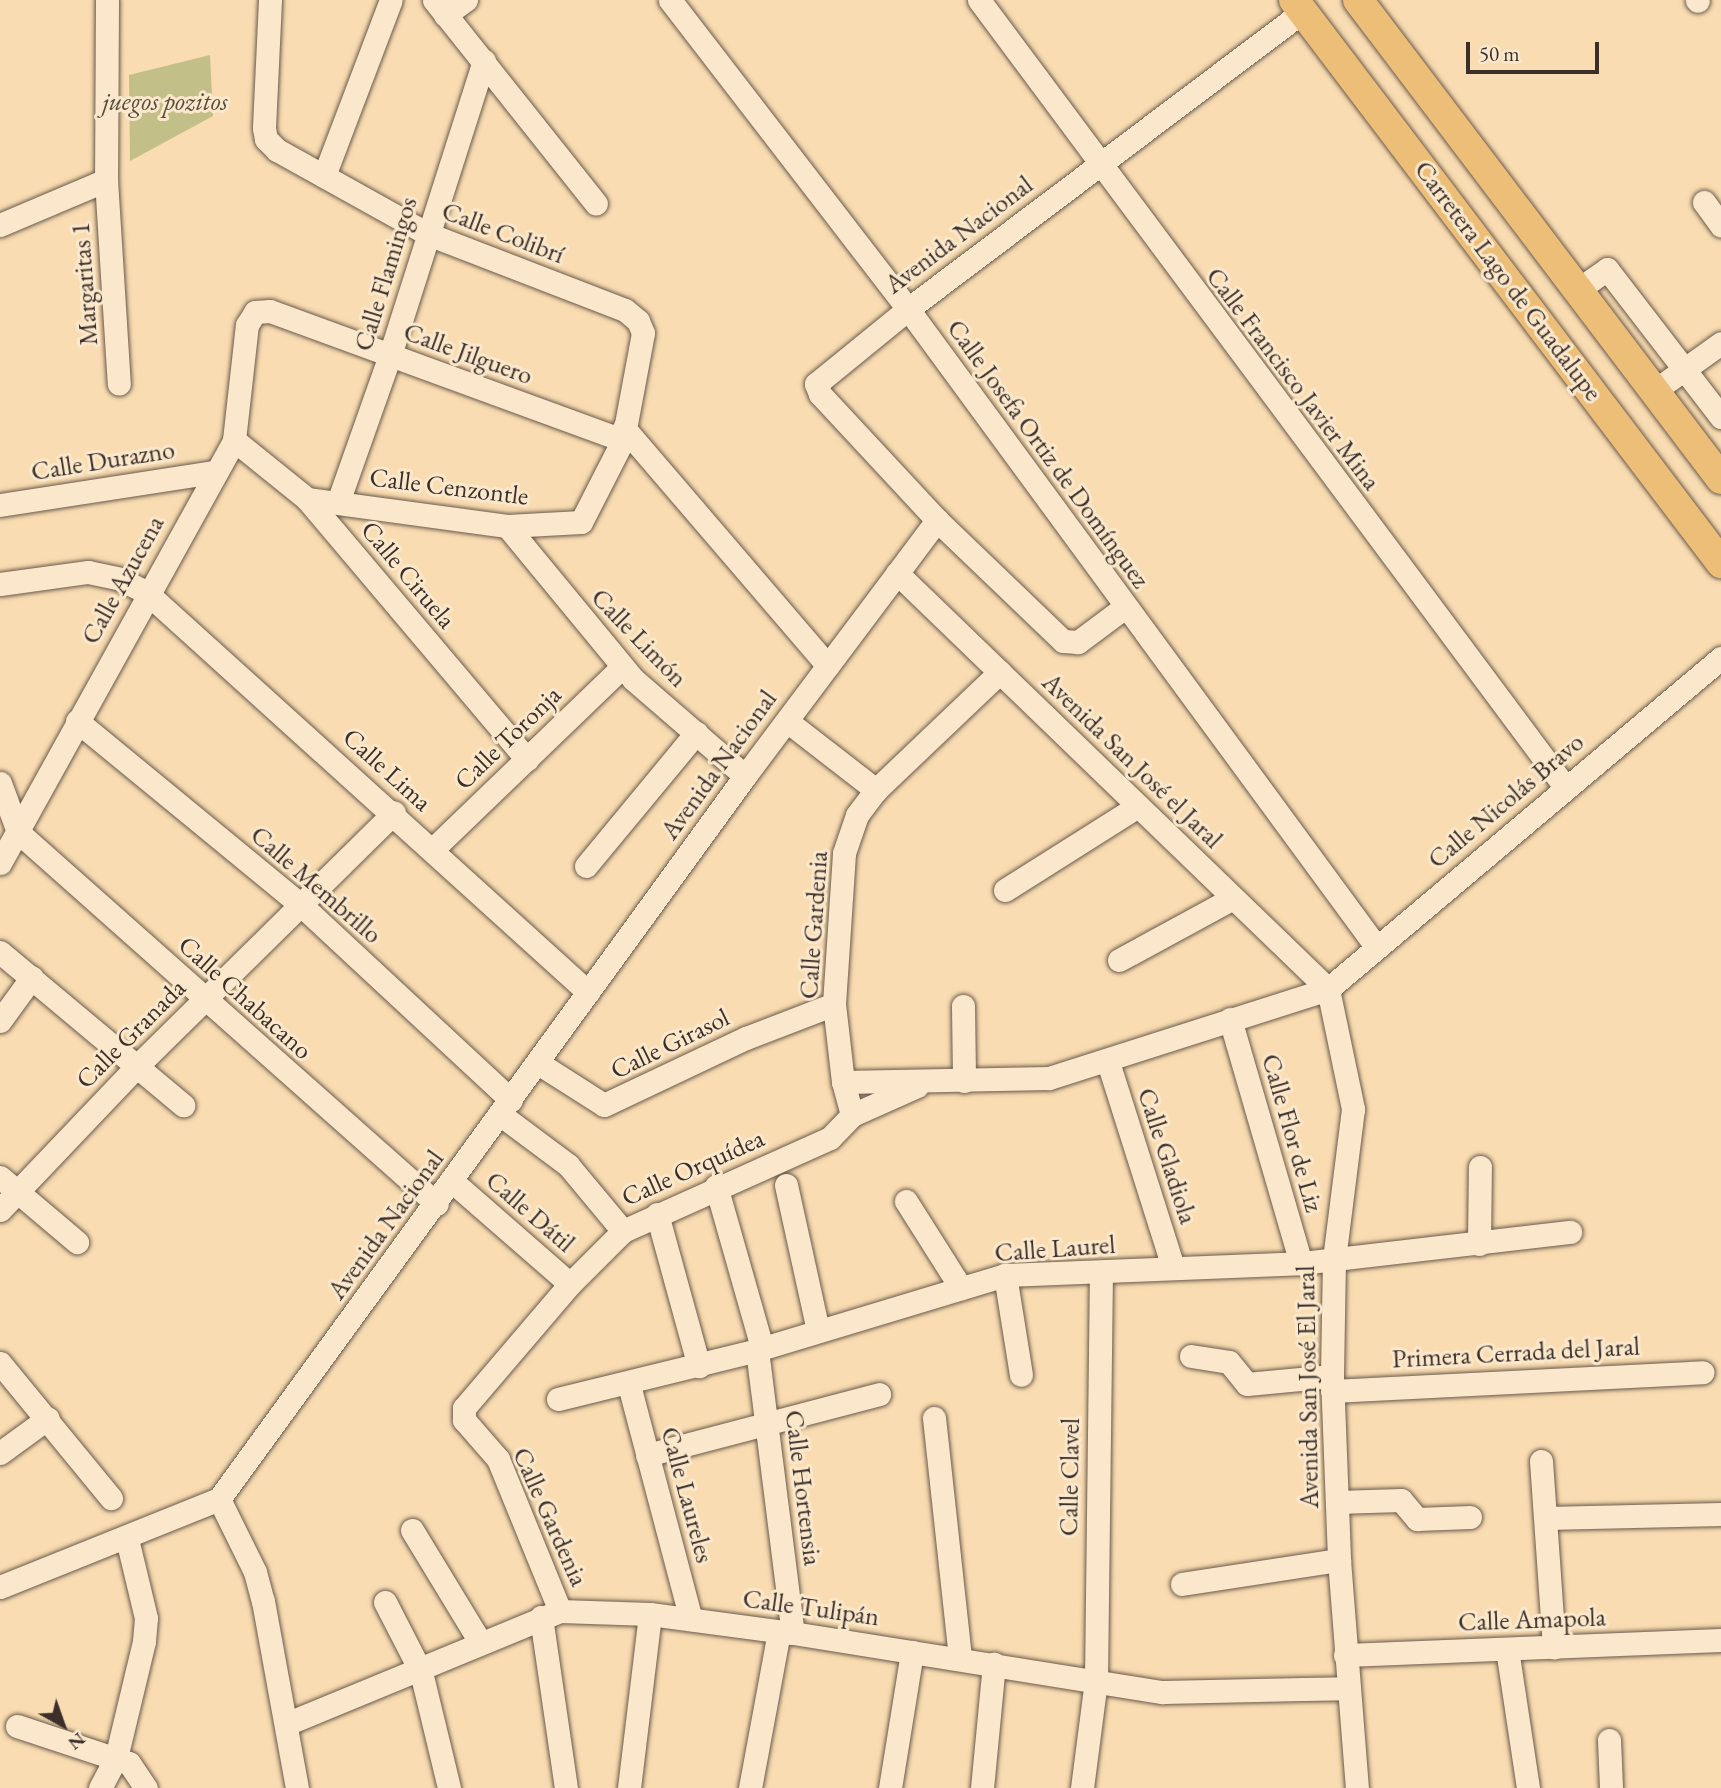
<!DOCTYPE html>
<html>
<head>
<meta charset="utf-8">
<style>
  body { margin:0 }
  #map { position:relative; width:1721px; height:1788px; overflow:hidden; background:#f9dcb1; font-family:"EB Garamond",serif }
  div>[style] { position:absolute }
  .green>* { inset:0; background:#c3bf88 }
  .roads { filter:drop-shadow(0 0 2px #6a5a4c) drop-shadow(0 0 2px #6a5a4c) }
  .minor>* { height:23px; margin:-11.5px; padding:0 11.5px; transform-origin:11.5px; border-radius:11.5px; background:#fbe8cc }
  .major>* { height:30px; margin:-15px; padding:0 15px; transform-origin:15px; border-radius:15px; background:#ecbe78 }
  span { translate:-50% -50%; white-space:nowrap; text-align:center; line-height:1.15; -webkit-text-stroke:6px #fbe8cc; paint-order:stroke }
  .park-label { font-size:26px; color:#564c3d; font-style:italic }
  .street-label { font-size:26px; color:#3b2f2a }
  .north { position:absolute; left:28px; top:1690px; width:70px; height:70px; -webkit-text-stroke:5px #fbe8cc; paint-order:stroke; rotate:140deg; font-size:19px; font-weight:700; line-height:28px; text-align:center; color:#3b2f2a }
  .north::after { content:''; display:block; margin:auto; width:24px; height:32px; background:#3b2f2a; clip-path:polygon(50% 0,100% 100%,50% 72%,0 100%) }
  .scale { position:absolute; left:1466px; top:42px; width:133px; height:32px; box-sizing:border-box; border:4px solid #3b2f2a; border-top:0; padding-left:9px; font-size:21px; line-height:24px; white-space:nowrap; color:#3b2f2a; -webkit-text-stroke:5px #fbe8cc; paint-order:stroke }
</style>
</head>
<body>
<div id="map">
  <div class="green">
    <div style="clip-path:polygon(210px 55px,213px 116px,130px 161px,129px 75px)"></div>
  </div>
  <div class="roads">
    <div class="minor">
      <div style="left:107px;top:0;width:180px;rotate:90.3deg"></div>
      <div style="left:106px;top:180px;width:204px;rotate:86.4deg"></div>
      <div style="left:270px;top:0;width:128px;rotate:92.7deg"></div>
      <div style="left:264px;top:128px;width:11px;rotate:80deg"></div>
      <div style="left:266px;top:139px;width:16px;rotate:45deg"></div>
      <div style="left:277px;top:150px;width:173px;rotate:29.1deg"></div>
      <div style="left:428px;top:234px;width:211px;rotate:21.1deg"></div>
      <div style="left:625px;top:310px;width:17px;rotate:40deg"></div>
      <div style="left:638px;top:321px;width:13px;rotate:67deg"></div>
      <div style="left:643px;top:333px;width:109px;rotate:100.6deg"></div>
      <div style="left:623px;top:440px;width:92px;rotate:117.1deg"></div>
      <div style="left:581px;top:522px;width:74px;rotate:176.9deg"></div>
      <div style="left:507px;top:526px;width:202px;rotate:-172.3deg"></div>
      <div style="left:434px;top:0;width:260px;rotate:51.5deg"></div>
      <div style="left:670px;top:0;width:390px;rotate:52.4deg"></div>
      <div style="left:908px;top:309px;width:789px;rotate:53.71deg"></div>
      <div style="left:979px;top:0;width:983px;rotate:53.32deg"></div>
      <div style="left:1697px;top:0;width:1px;rotate:45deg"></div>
      <div style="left:445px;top:15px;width:26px;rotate:-36deg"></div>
      <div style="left:324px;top:176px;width:188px;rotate:-69.2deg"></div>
      <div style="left:1704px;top:202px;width:29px;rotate:54deg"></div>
      <div style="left:0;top:225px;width:115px;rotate:-23deg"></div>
      <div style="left:1576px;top:291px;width:38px;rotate:-35deg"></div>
      <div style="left:1607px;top:269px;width:187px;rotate:52.4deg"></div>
      <div style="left:1654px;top:391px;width:82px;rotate:-35.6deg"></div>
      <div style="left:624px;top:428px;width:313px;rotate:49.4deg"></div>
      <div style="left:234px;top:440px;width:94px;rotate:38.9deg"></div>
      <div style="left:307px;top:499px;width:341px;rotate:49.8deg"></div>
      <div style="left:338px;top:502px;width:156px;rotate:-70.5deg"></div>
      <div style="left:390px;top:355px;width:309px;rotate:-72.3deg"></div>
      <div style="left:0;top:505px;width:217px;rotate:-8.8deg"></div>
      <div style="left:507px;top:526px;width:198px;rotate:50.5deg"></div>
      <div style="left:633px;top:679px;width:148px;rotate:40.9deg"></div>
      <div style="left:897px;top:573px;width:599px;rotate:43.99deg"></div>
      <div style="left:0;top:584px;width:89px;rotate:-7.8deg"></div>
      <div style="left:88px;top:572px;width:33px;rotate:12deg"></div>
      <div style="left:120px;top:579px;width:30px;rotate:27deg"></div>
      <div style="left:147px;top:593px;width:595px;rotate:42.14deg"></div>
      <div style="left:1125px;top:607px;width:59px;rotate:143.3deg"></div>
      <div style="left:1078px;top:642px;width:15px;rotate:-176deg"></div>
      <div style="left:1063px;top:641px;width:175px;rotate:-136.2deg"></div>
      <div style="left:937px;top:520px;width:172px;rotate:-132.9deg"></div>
      <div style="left:820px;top:394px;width:11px;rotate:-112deg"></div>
      <div style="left:816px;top:384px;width:119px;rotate:-39.2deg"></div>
      <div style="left:908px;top:309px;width:495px;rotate:-37deg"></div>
      <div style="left:77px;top:721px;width:288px;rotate:39.4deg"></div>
      <div style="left:300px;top:904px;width:288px;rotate:42.9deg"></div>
      <div style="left:787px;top:721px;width:113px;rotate:37.8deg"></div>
      <div style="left:0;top:783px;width:52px;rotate:69.8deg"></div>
      <div style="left:18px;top:832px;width:560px;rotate:41.6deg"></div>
      <div style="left:433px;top:849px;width:262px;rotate:-43.9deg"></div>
      <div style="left:0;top:863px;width:483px;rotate:-61deg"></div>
      <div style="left:234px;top:440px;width:116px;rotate:-83.6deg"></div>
      <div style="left:247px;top:325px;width:15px;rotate:-58deg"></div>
      <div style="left:255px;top:312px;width:15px;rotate:-4deg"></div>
      <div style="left:270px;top:311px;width:376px;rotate:20.1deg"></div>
      <div style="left:586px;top:866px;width:173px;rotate:-50.4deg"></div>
      <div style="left:1005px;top:890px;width:157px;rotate:-32.3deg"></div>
      <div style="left:0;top:952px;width:239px;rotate:39.9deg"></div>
      <div style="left:1119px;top:960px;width:130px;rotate:-28.5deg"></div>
      <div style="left:1328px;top:989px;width:123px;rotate:78.2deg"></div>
      <div style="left:1353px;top:1109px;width:151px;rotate:97.2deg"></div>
      <div style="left:1334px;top:1259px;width:117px;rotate:91deg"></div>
      <div style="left:1332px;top:1376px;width:184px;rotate:87.8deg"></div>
      <div style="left:1339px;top:1560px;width:229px;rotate:85.5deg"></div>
      <div style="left:963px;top:1006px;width:75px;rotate:89.2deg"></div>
      <div style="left:1230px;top:1019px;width:254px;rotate:73.8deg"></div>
      <div style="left:0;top:1021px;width:54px;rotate:-54deg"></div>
      <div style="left:1108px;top:1062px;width:215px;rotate:72.4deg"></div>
      <div style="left:538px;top:1063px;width:78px;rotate:32.5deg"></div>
      <div style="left:604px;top:1105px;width:157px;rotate:-25.3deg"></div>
      <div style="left:746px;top:1038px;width:94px;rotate:-21.1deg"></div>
      <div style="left:843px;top:1082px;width:206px;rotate:-1.1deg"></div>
      <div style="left:1049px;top:1078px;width:293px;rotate:-17.7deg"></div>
      <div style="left:1328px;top:989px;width:514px;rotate:-40.11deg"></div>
      <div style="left:501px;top:1115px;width:84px;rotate:36.7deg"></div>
      <div style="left:568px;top:1165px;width:86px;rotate:50.2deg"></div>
      <div style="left:852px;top:1115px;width:34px;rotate:-105deg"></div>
      <div style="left:843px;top:1082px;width:79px;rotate:-96.6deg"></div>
      <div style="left:834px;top:1004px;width:151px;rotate:-86.2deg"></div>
      <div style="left:844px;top:853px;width:40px;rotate:-71.1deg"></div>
      <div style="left:857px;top:815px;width:31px;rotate:-53deg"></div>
      <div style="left:876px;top:790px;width:171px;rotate:-43.6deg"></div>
      <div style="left:0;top:1177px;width:101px;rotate:40.2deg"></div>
      <div style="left:453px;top:1182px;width:155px;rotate:41.1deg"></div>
      <div style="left:786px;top:1185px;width:149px;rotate:77.6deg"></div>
      <div style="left:716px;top:1186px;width:168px;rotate:74.1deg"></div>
      <div style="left:906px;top:1201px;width:103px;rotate:57.7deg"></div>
      <div style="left:0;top:1210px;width:199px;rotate:-46.4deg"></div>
      <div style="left:137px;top:1066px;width:361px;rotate:-44.6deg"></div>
      <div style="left:657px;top:1214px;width:158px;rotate:74.6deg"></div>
      <div style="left:1479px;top:1244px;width:77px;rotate:-89.3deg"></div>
      <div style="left:1005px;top:1275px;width:101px;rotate:80.9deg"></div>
      <div style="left:757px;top:1350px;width:285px;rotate:82.8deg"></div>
      <div style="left:1191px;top:1356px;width:38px;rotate:9deg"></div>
      <div style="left:1229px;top:1362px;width:28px;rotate:51deg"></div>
      <div style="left:1247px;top:1384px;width:85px;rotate:-5.4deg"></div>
      <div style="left:0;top:1363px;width:175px;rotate:50.6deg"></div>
      <div style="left:629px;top:1385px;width:242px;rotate:75.2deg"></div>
      <div style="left:1332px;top:1391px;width:371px;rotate:-2.9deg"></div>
      <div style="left:558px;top:1399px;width:205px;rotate:-13.8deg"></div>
      <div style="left:757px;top:1350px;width:259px;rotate:-16.8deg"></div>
      <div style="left:1005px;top:1275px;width:296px;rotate:-2.3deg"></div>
      <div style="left:1301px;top:1263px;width:271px;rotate:-6.6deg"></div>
      <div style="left:934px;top:1418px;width:241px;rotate:83.8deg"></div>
      <div style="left:0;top:1453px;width:59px;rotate:-36.1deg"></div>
      <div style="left:647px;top:1455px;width:240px;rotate:-14.7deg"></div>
      <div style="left:1541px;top:1461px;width:187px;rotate:86deg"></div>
      <div style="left:219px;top:1499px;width:81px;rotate:63.7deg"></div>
      <div style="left:255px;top:1572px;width:30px;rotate:75deg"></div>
      <div style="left:263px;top:1601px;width:190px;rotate:79.7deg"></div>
      <div style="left:1337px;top:1502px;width:64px;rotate:-1.8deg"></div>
      <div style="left:1401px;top:1500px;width:25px;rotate:50deg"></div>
      <div style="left:1417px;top:1519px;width:53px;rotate:-2.2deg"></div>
      <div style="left:1546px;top:1518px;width:175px;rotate:-1.3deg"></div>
      <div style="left:412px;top:1530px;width:129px;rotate:58.7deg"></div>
      <div style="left:1182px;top:1584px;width:159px;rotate:-8.7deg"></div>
      <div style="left:0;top:1587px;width:236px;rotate:-21.9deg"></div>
      <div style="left:219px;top:1499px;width:894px;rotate:-53.96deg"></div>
      <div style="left:745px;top:776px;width:320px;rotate:-53.1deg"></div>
      <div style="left:385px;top:1602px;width:79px;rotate:62.8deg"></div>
      <div style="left:421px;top:1672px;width:119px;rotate:76.4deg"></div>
      <div style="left:560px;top:1611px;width:164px;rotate:-112.2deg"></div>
      <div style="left:498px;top:1459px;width:52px;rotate:-131.1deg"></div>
      <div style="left:464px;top:1420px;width:12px;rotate:-90deg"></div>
      <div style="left:464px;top:1408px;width:163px;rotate:-49.5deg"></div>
      <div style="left:570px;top:1284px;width:75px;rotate:-45deg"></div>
      <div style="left:623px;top:1231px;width:227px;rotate:-24.2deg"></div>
      <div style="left:830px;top:1138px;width:32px;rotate:-46deg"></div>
      <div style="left:852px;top:1115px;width:71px;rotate:-24deg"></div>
      <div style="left:541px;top:1617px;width:173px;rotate:81.7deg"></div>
      <div style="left:1507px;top:1649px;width:141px;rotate:81.4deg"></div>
      <div style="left:1345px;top:1655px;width:376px;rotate:-2.3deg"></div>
      <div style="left:286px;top:1724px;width:296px;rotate:-22.4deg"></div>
      <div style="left:560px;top:1611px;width:90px;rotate:1.9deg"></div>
      <div style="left:650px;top:1614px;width:144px;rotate:7.6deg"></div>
      <div style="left:793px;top:1633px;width:375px;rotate:9.1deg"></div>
      <div style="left:1163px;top:1692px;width:184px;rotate:-1.2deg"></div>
      <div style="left:17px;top:1726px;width:118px;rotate:18.3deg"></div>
      <div style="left:129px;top:1763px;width:30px;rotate:56deg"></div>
      <div style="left:1609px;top:1740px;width:48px;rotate:87.6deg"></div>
      <div style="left:100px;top:1788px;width:34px;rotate:-62deg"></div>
      <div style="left:116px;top:1758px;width:120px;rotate:-76.5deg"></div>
      <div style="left:144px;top:1641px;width:23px;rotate:-85deg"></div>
      <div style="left:146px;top:1618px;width:81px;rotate:-103.5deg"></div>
      <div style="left:629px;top:1788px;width:175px;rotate:-83.1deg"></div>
      <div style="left:750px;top:1788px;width:159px;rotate:-79.5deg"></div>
      <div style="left:890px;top:1788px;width:138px;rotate:-80.8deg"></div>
      <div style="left:982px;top:1788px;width:125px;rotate:-84.5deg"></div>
      <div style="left:1082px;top:1788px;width:109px;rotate:-82.6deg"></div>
      <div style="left:1096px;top:1680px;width:405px;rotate:-89.3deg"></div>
    </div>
    <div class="major">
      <div style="left:1294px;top:0;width:707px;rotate:52.82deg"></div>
      <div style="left:1358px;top:0;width:601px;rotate:52.84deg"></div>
    </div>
  </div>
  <div class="park-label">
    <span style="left:165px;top:102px">juegos pozitos</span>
  </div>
  <div class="street-label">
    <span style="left:503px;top:233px;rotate:21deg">Calle Colibrí</span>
    <span style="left:959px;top:235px;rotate:-37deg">Avenida Nacional</span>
    <span style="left:386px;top:274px;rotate:-73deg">Calle Flamingos</span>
    <span style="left:1508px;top:281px;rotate:53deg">Carretera Lago de Guadalupe</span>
    <span style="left:85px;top:284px;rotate:-94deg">Margaritas 1</span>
    <span style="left:468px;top:354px;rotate:20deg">Calle Jilguero</span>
    <span style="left:1293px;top:379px;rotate:53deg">Calle Francisco Javier Mina</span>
    <span style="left:1048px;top:454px;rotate:54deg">Calle Josefa Ortiz de Domínguez</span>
    <span style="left:103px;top:461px;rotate:-9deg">Calle Durazno</span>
    <span style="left:449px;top:487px;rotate:7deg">Calle Cenzontle</span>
    <span style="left:408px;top:575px;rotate:50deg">Calle Ciruela</span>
    <span style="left:123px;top:580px;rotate:-61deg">Calle Azucena</span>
    <span style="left:639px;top:638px;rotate:46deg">Calle Limón</span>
    <span style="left:508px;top:738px;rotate:-44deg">Calle Toronja</span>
    <span style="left:1132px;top:761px;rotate:44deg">Avenida San José el Jaral</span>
    <span style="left:719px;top:765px;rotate:-54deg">Avenida Nacional</span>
    <span style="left:387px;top:770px;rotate:42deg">Calle Lima</span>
    <span style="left:1506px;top:801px;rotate:-40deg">Calle Nicolás Bravo</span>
    <span style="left:316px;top:885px;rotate:41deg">Calle Membrillo</span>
    <span style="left:814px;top:925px;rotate:-86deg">Calle Gardenia</span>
    <span style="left:245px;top:998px;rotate:42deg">Calle Chabacano</span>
    <span style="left:131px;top:1034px;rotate:-45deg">Calle Granada</span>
    <span style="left:670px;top:1044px;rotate:-26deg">Calle Girasol</span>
    <span style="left:1292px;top:1133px;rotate:74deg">Calle Flor de Liz</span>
    <span style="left:1167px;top:1156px;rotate:72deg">Calle Gladiola</span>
    <span style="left:693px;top:1168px;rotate:-24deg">Calle Orquídea</span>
    <span style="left:530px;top:1212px;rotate:41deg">Calle Dátil</span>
    <span style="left:386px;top:1225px;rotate:-54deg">Avenida Nacional</span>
    <span style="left:1055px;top:1249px;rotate:-4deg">Calle Laurel</span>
    <span style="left:1516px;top:1353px;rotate:-3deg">Primera Cerrada del Jaral</span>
    <span style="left:1308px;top:1387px;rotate:-91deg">Avenida San José El Jaral</span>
    <span style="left:1070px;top:1477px;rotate:-89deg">Calle Clavel</span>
    <span style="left:803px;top:1488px;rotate:83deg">Calle Hortensia</span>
    <span style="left:687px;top:1495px;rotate:75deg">Calle Laureles</span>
    <span style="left:550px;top:1517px;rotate:66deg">Calle Gardenia</span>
    <span style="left:811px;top:1608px;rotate:8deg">Calle Tulipán</span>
    <span style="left:1532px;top:1620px;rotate:-2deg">Calle Amapola</span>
  </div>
  <div class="north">N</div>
  <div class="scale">50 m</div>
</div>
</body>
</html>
